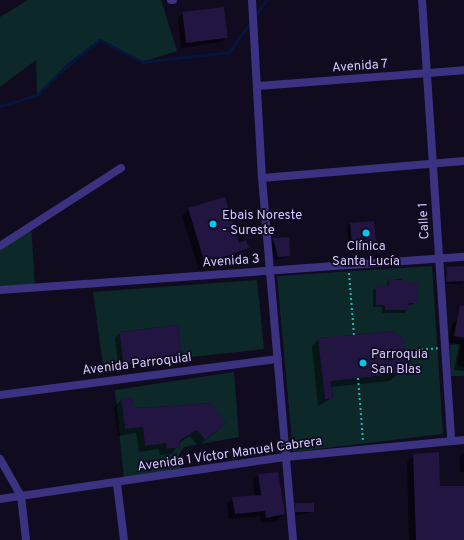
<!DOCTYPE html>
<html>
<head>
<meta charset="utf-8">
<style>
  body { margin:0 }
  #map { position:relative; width:464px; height:540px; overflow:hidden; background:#100b1f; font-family:Overpass,sans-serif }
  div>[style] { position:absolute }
  .green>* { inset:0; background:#0d2829 }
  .shadow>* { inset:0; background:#0007 }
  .stream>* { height:3px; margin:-1.5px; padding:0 1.5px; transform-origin:1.5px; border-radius:1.5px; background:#05153d }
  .building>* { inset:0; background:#221541; transform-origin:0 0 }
  .path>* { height:2px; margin-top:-1px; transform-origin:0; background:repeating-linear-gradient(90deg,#24b4b7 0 2px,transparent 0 5px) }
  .minor>* { height:8px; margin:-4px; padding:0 4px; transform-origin:4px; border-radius:4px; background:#3b3281 }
  .dots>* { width:11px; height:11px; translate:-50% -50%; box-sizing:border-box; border:2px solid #100b1f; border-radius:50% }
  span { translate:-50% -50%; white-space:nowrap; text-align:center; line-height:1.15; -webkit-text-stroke:3.5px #100b1f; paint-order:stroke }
  .street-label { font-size:13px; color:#d3c8ff }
  .poi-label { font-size:13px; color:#d3c8ff }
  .left { translate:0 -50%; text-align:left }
</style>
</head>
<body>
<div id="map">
  <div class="green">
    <div style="clip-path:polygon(28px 0,161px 0,177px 51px,142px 62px,100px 40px,37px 95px,36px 60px,0 87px,0 17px)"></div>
    <div style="clip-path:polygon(31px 225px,35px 286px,0 290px,0 246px)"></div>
    <div style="clip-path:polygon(evenodd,432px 266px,443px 434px,293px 452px,277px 276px,432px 266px,393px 331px,404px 339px,405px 368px,398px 374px,331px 381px,333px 398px,325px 399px,319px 338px,393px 331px)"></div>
    <div style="clip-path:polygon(257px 280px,264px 349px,182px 358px,178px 325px,120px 332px,124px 365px,104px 373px,93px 292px)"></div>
    <div style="clip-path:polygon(461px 344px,457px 365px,464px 367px,464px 376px,451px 376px,450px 345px)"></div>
    <div style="clip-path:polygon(evenodd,234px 372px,239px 437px,184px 447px,178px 456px,181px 471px,124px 480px,115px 390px,234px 372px,132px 398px,133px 407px,143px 408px,211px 403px,213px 416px,226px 423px,205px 440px,197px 430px,179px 441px,180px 447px,167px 449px,166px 443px,145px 445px,142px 421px,132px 422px,132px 428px,125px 429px,121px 399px,132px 398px)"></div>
  </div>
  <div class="shadow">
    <div style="clip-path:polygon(183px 13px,227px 37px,222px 42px,181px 48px,178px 18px)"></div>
    <div style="clip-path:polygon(189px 209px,238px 244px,247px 248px,241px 254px,199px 270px,182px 216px)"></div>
    <div style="clip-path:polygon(350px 223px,375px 243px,349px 249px,347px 226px)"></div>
    <div style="clip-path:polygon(288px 238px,289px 256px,275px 260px,270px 243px)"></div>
    <div style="clip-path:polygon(464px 267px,463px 284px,443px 284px,447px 268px)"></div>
    <div style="clip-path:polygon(389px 279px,402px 279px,402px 284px,417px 302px,408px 306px,405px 313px,382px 313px,382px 307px,373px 307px,373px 289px,386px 286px)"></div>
    <div style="clip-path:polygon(464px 316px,464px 371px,454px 370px,459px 344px,448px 342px,452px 324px)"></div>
    <div style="clip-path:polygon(120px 333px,181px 358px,176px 363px,119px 370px,115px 338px)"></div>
    <div style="clip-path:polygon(319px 339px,404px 368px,390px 381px,331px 387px,332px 398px,318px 406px,312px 346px)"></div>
    <div style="clip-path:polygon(131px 399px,132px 408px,218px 430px,198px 446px,190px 436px,179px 443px,172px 454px,160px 455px,159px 449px,139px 452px,136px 433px,118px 436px,114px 407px,121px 400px)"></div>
    <div style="clip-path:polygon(464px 454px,464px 472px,460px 472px,459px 457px)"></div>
    <div style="clip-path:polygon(414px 455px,439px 487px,464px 487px,464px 540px,409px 540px,407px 462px)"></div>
    <div style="clip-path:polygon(277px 473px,282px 515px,277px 521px,261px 523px,260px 516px,229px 519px,227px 504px,233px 498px,255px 496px,253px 481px,258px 475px)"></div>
    <div style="clip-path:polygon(296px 505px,313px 512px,293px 516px)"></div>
  </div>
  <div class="stream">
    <div style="left:255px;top:16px;width:19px;rotate:-55deg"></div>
    <div style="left:0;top:106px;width:39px;rotate:-17deg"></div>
    <div style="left:37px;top:95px;width:42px;rotate:-45deg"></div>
    <div style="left:67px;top:65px;width:41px;rotate:-37.1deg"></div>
    <div style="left:100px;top:40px;width:47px;rotate:27.6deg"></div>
    <div style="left:142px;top:62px;width:88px;rotate:-6.6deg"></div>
    <div style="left:229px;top:52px;width:39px;rotate:-54deg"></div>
  </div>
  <div class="building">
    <div style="left:224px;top:7px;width:31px;height:42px;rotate:83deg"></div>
    <div style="clip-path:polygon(225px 197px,239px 243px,246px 240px,249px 248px,205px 264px,188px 208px)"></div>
    <div style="left:374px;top:221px;width:23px;height:24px;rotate:85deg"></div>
    <div style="clip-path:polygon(289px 237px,290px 256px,278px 257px,273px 238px)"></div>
    <div style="clip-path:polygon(464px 266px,464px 281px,446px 282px,447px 267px)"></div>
    <div style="clip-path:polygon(388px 278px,417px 283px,418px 303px,409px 303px,409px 310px,385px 310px,385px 305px,376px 305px,376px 285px,389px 285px)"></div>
    <div style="clip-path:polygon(460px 306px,464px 306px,464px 338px,454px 336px)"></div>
    <div style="left:178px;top:325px;width:33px;height:59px;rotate:83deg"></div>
    <div style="clip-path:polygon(393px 331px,404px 339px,405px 369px,398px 374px,331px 381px,333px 399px,325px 399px,318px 338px)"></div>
    <div style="clip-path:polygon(132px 398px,133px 407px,143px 408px,211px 403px,226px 423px,205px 440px,197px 430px,179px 441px,180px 447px,167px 449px,166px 443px,145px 446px,143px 427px,125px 429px,121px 399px)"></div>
    <div style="clip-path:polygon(439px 452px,440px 486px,464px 486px,464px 540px,416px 540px,413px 454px)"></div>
    <div style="clip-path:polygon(278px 472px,285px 514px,266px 518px,265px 511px,235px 514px,232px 497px,261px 495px,258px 474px)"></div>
    <div style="left:314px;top:503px;width:9px;height:19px;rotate:90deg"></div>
  </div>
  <div class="path">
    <div style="left:349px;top:273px;width:62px;rotate:85.4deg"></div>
    <div style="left:406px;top:351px;width:32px;rotate:-5deg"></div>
    <div style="left:358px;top:378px;width:62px;rotate:85.4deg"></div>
  </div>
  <div class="minor">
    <div style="left:171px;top:0;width:2px"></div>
    <div style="left:252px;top:0;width:178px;rotate:86.8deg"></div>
    <div style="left:262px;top:178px;width:363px;rotate:85.1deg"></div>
    <div style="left:422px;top:0;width:442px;rotate:86.2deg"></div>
    <div style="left:258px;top:86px;width:207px;rotate:-4.4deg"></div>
    <div style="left:262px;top:178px;width:203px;rotate:-4.8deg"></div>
    <div style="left:0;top:246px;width:144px;rotate:-32.8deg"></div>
    <div style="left:0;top:290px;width:465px;rotate:-4.1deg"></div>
    <div style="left:0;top:395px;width:280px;rotate:-7.4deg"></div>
    <div style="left:0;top:459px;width:43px;rotate:60.4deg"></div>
    <div style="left:21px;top:496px;width:44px;rotate:83.5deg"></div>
    <div style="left:117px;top:484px;width:56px;rotate:82.9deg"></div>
    <div style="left:0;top:499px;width:288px;rotate:-8.4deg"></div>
    <div style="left:285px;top:457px;width:180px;rotate:-5.4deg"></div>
  </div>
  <div class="dots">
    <div style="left:213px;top:224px;background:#00c8f3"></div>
    <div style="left:366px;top:233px;background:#00c8f3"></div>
    <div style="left:363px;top:363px;background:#00c8f3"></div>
  </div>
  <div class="street-label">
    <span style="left:360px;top:67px;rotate:-4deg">Avenida 7</span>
    <span style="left:425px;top:221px;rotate:-93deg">Calle 1</span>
    <span style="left:231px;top:262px;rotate:-4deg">Avenida 3</span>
    <span style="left:137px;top:365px;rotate:-7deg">Avenida Parroquial</span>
    <span style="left:230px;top:455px;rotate:-8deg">Avenida 1 Víctor Manuel Cabrera</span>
  </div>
  <div class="poi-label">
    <span class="left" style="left:222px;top:224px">Ebais Noreste<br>- Sureste</span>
    <span style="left:366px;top:255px">Clínica<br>Santa Lucía</span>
    <span class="left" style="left:371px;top:363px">Parroquia<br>San Blas</span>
  </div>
</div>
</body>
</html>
